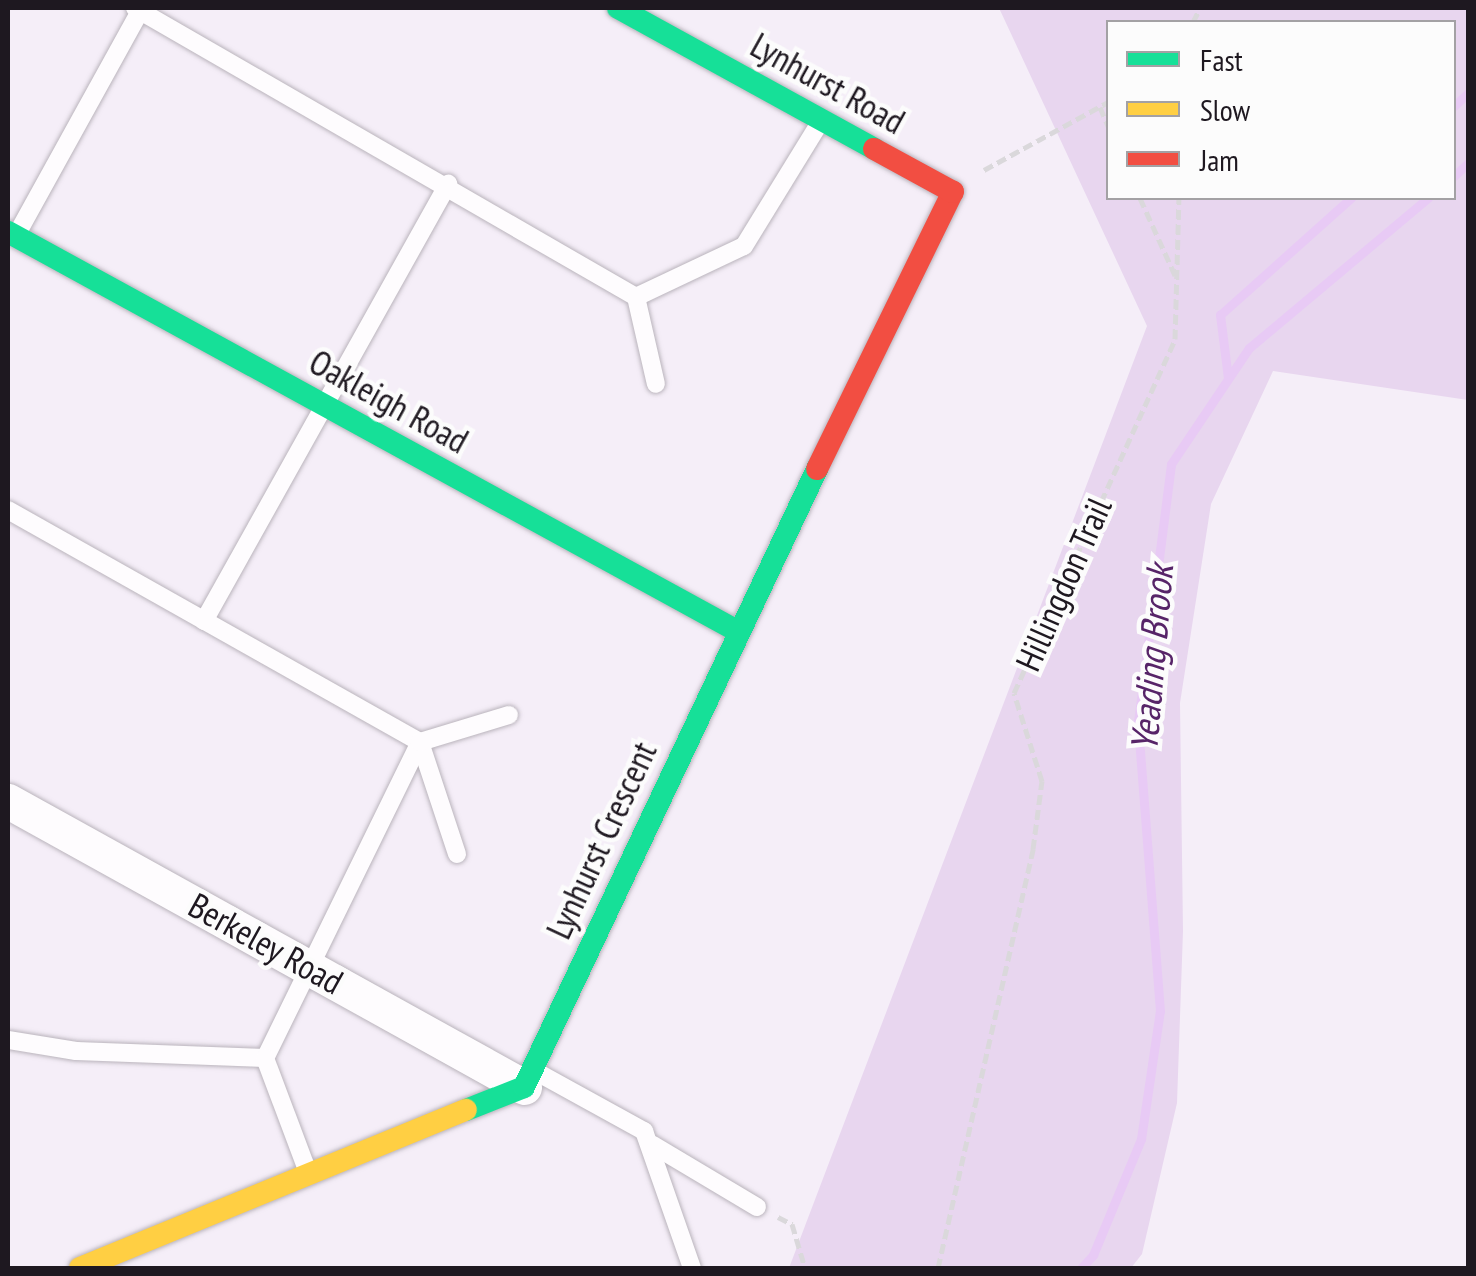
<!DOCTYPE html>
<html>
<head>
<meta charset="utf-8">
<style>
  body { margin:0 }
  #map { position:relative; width:1476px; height:1276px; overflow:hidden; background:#f5eef8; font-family:"PT Sans Narrow",sans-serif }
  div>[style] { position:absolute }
  .green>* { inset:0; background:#e8d6ef }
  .stream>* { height:9px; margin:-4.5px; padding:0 4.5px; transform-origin:4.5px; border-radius:4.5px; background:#e8caf5 }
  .path>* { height:5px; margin-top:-2.5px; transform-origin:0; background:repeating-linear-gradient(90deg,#dad8db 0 10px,transparent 0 15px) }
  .roads { filter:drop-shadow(0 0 2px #bab4bc) drop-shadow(0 0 2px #bab4bc) }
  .lane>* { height:18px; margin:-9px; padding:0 9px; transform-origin:9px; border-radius:9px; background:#fefcfe }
  .street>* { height:35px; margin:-17.5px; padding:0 17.5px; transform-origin:17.5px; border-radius:17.5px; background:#fefcfe }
  .fast>* { height:22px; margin:-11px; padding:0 11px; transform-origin:11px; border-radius:11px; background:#16e098 }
  .slow>* { height:22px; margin:-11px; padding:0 11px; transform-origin:11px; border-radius:11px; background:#ffcf43 }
  .jam>* { height:22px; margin:-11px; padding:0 11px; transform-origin:11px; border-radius:11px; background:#f24e42 }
  span { translate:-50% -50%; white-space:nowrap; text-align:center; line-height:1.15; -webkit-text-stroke:9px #fcfcfc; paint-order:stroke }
  .street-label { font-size:35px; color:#1e1820 }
  .water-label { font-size:38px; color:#572468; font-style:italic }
  .frame { position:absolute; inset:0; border:10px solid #1e1820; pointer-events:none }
  .legend { position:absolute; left:1106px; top:20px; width:350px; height:180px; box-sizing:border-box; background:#fcfcfc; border:2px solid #a3a1a4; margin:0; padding:12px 18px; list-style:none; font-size:30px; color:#1e1820 }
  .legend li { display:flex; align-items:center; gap:20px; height:50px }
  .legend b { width:50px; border:2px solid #a3a1a4 }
</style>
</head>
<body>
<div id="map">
  <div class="green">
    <div style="clip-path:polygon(evenodd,999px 8px,1468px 8px,1468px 400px,1273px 371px,1211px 504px,1180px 703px,1183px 931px,1177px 1103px,1142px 1254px,1131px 1268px,789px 1268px,1147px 326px,999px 8px,1108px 22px,1454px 22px,1454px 198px,1108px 198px,1108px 22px)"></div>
  </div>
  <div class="stream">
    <div style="left:1454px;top:106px;width:19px;rotate:-43deg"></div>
    <div style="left:1454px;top:176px;width:19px;rotate:-43deg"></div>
    <div style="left:1228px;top:378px;width:64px;rotate:-97.2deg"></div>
    <div style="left:1220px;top:315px;width:176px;rotate:-41.8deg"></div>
    <div style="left:1081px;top:1268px;width:18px;rotate:-47deg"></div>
    <div style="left:1093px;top:1255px;width:126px;rotate:-67.5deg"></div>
    <div style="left:1141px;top:1139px;width:129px;rotate:-81.6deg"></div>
    <div style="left:1160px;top:1011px;width:290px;rotate:-94.4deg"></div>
    <div style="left:1138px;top:722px;width:260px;rotate:-82.7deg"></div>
    <div style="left:1171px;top:464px;width:140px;rotate:-56.1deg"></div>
    <div style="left:1249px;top:348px;width:234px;rotate:-40deg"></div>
  </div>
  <div class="path">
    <div style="left:1193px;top:22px;width:16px;rotate:-63deg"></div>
    <div style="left:1100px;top:107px;width:21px;rotate:67deg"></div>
    <div style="left:984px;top:170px;width:141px;rotate:-28.7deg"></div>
    <div style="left:1140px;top:198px;width:85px;rotate:65.6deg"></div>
    <div style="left:778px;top:1217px;width:16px;rotate:27deg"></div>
    <div style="left:792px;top:1224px;width:46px;rotate:73.5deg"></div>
    <div style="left:938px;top:1268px;width:430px;rotate:-77.2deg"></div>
    <div style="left:1033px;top:849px;width:69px;rotate:-82.5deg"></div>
    <div style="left:1042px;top:781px;width:92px;rotate:-107.7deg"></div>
    <div style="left:1014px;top:693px;width:389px;rotate:-65.5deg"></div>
    <div style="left:1175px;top:339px;width:141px;rotate:-88.4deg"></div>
  </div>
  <div class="roads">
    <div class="lane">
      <div style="left:135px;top:8px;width:578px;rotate:29.98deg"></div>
      <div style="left:636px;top:297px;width:119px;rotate:-25.3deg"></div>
      <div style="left:744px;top:246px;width:147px;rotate:-58.4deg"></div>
      <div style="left:17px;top:234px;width:258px;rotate:-61.1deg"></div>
      <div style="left:636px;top:297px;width:89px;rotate:77.1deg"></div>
      <div style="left:8px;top:510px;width:473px;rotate:29.4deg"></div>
      <div style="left:420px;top:742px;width:352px;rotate:116.1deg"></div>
      <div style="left:265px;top:1058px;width:189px;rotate:-177.9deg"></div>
      <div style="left:76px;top:1051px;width:69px;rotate:-170.8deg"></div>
      <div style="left:204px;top:621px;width:501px;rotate:-60.82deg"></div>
      <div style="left:457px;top:854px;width:118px;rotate:-108.3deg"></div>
      <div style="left:420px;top:742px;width:93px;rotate:-16.9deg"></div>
      <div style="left:265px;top:1058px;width:120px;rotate:69.4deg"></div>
      <div style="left:533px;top:1070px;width:127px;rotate:28.8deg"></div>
      <div style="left:644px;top:1131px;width:145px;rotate:70.7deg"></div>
      <div style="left:653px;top:1145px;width:121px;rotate:30.8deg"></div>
    </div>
    <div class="street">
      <div style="left:8px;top:801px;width:590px;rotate:29deg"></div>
    </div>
    <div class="fast">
      <div style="left:618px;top:8px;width:292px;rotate:28.8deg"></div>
      <div style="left:8px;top:232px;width:831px;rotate:28.69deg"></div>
      <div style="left:466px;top:1110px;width:62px;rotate:-21.6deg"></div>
      <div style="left:524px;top:1087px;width:684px;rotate:-64.63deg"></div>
    </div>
    <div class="slow">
      <div style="left:80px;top:1268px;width:417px;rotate:-22.3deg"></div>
    </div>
    <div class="jam">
      <div style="left:817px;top:469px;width:309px;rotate:-63.9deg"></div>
      <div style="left:953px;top:192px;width:90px;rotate:-151.4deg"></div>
    </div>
  </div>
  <div class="street-label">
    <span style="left:828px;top:83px;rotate:29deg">Lynhurst Road</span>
    <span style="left:389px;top:401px;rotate:29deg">Oakleigh Road</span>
    <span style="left:1063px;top:584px;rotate:-66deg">Hillingdon Trail</span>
    <span style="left:601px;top:840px;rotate:-65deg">Lynhurst Crescent</span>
    <span style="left:266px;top:943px;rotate:29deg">Berkeley Road</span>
  </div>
  <div class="water-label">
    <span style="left:1151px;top:658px;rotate:-85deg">Yeading Brook</span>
  </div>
  <div class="frame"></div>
  <ul class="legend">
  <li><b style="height:12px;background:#16e098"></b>Fast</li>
  <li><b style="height:12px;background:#ffcf43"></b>Slow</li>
  <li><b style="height:12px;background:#f24e42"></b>Jam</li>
  </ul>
</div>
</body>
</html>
